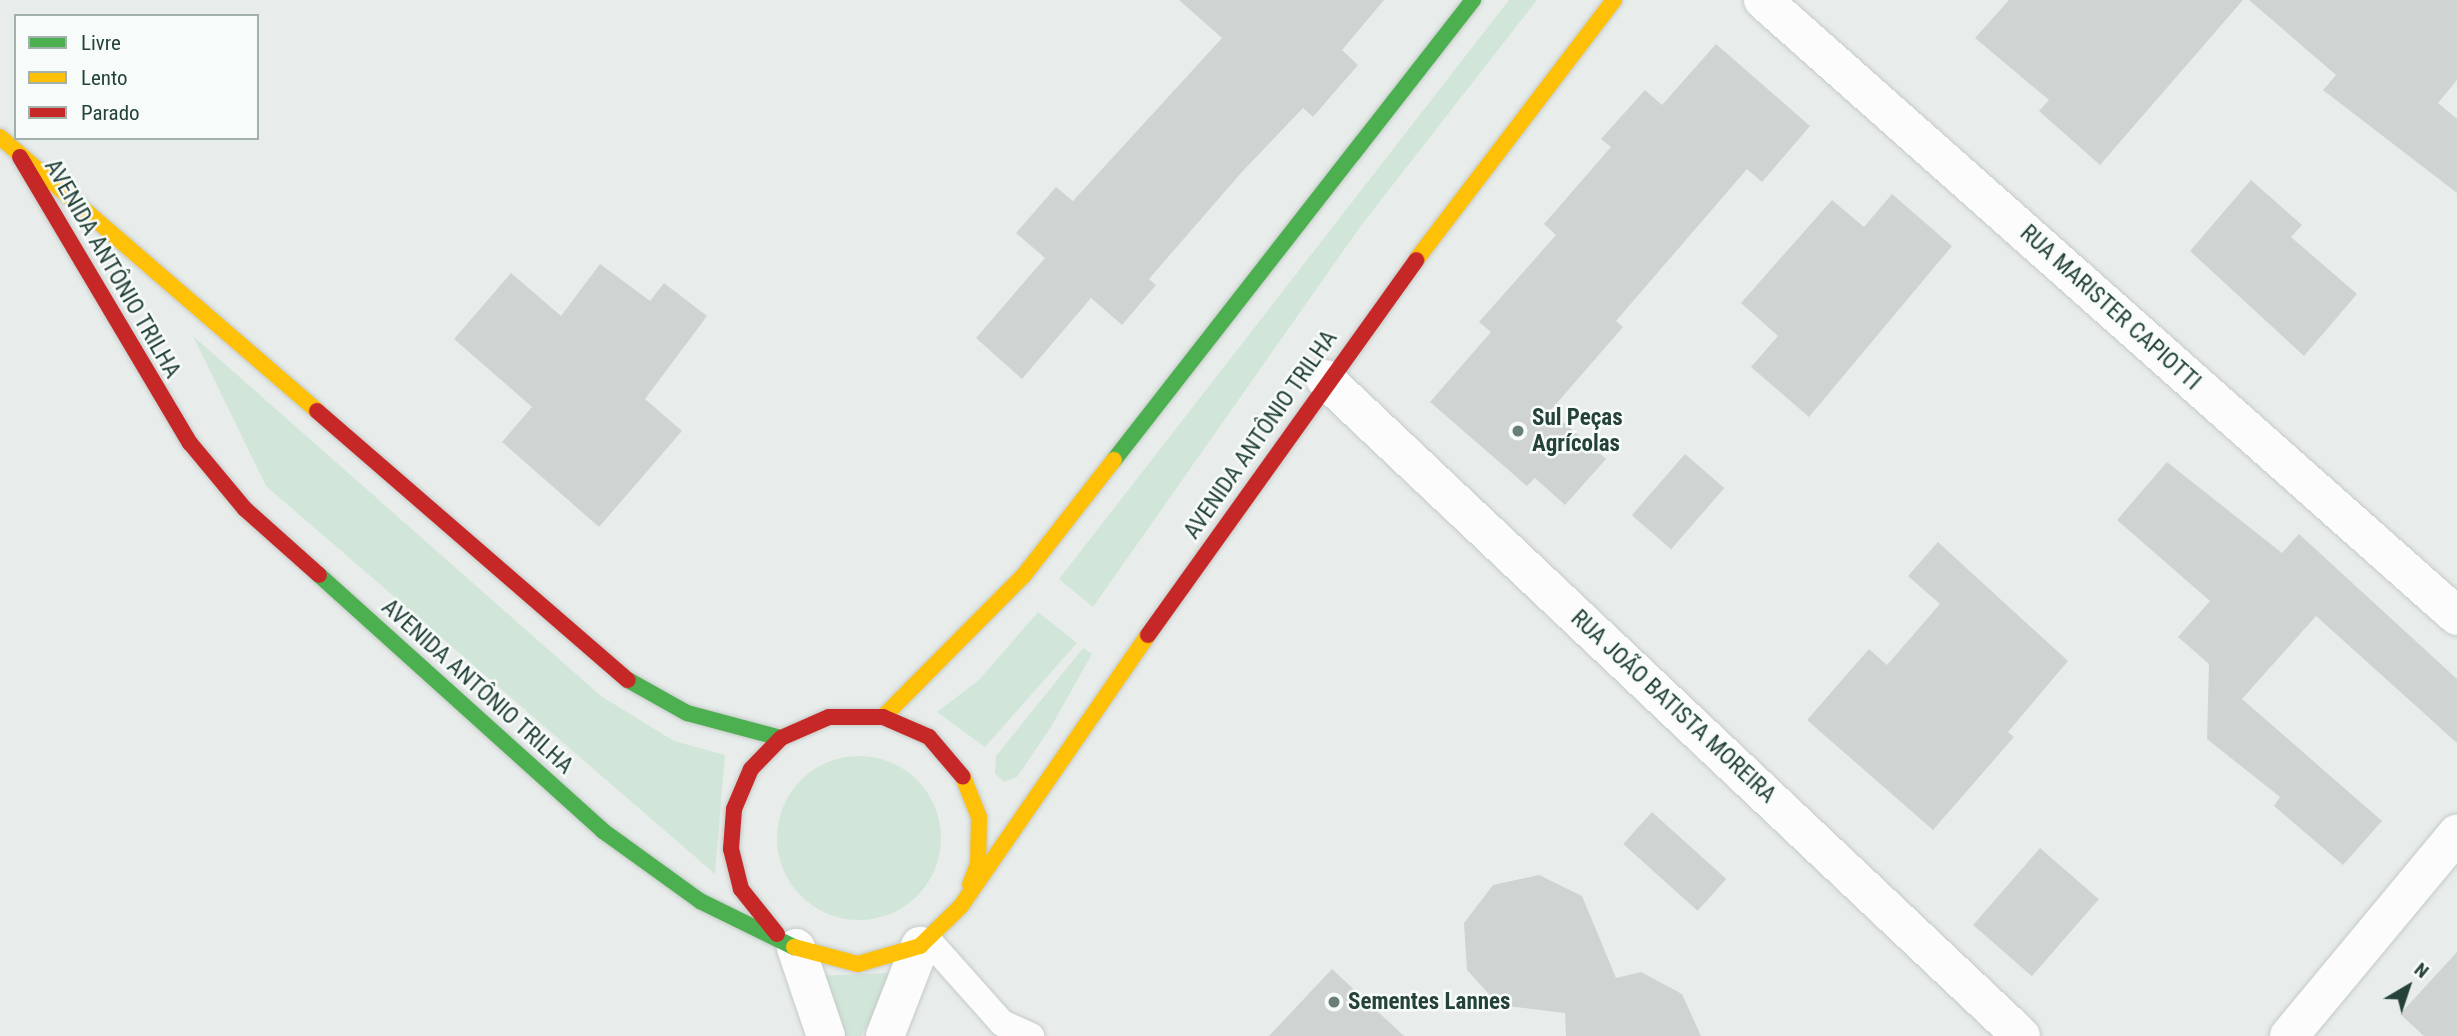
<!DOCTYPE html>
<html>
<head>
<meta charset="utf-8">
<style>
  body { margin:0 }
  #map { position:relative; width:2457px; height:1036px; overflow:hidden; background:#e8edeb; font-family:"Roboto Condensed",sans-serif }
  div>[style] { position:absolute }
  .green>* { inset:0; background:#d1e6d8 }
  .round { border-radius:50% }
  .building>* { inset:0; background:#cfd4d2; transform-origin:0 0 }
  .roads { filter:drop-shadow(0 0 2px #c5cac8) drop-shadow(0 0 2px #c5cac8) }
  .lane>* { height:26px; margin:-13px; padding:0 13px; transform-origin:13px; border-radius:13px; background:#fcfcfc }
  .street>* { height:38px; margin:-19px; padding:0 19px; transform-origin:19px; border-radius:19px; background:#fcfcfc }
  .fast>* { height:16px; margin:-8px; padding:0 8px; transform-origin:8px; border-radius:8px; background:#4caf50 }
  .slow>* { height:16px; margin:-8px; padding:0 8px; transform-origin:8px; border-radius:8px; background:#ffc107 }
  .jam>* { height:16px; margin:-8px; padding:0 8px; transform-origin:8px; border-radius:8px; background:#c62828 }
  .dots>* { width:19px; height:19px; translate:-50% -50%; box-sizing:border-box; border:4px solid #f7fbf9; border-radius:50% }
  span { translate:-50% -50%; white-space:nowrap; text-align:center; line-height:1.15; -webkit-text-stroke:5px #f7fbf9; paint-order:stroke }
  .street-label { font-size:23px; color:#24423a }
  .poi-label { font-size:23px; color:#24423a; font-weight:700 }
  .left { translate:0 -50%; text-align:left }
  .legend { position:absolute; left:14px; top:14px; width:245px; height:126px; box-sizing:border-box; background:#f7fbf9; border:2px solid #a3b1ad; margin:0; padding:9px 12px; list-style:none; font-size:21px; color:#24423a }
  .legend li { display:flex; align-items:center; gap:14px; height:35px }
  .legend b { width:35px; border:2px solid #a3b1ad }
  .north { position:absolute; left:2373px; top:952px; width:70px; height:70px; -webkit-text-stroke:5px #f7fbf9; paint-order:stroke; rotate:39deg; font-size:19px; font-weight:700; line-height:28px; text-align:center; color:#24423a }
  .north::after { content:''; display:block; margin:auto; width:24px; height:32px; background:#24423a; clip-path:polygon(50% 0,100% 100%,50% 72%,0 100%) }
</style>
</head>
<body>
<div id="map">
  <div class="green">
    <div style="clip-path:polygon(1509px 0,1537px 0,1360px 227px,1093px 607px,1059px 579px)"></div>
    <div style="clip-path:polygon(193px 336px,601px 696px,674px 741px,725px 755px,715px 874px,266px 486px)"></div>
    <div style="clip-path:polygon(1038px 612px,1077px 643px,985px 747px,937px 712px,979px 680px)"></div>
    <div style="clip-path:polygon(1083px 648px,1092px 654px,1051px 727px,1017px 777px,1004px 782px,995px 774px,996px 756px)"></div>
    <div class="round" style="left:777px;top:756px;width:164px;height:164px"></div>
    <div style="clip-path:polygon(888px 973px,895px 978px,861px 1036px,843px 1036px,813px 976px)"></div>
  </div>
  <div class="building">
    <div style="clip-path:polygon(1179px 0,1384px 0,1342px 50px,1358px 65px,1313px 117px,1303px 108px,1241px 173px,1149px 279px,1156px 285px,1122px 325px,1091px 298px,1022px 379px,976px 338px,1045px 258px,1016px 233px,1056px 187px,1073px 201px,1222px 38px)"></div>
    <div style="clip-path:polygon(2009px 0,2243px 0,2100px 165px,2039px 111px,2049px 100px,1975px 38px)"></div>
    <div style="clip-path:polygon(2249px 0,2457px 0,2457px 80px,2438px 103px,2457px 119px,2457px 193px,2323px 90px,2336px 75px)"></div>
    <div style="clip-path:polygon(1716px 44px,1810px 126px,1762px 182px,1747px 169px,1616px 321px,1623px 327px,1550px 411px,1606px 459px,1565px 505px,1535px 478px,1527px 486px,1430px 402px,1491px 332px,1479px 322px,1556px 235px,1544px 224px,1611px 147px,1601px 139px,1645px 90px,1662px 105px)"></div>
    <div style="clip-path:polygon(2251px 180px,2302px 225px,2291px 237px,2357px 294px,2304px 356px,2190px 251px)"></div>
    <div style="clip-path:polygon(1892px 194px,1952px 246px,1809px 417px,1751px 367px,1778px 336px,1741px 303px,1832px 200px,1864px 227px)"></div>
    <div style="clip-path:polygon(600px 264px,650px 301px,664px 283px,707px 316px,645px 399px,682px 431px,599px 527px,502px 442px,532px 407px,454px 339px,511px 273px,561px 316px)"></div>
    <div style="left:1685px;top:454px;width:52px;height:81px;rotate:41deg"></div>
    <div style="clip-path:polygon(2167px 462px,2282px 553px,2299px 534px,2457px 679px,2457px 743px,2316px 616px,2242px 699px,2382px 821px,2343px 865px,2274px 806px,2280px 797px,2207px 739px,2209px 664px,2178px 637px,2210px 601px,2117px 520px)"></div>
    <div style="clip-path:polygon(1938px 542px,2068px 661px,2008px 732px,2014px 737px,1933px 830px,1807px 720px,1869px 649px,1887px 665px,1940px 604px,1908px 576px)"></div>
    <div style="left:1652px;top:812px;width:100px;height:43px;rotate:42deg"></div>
    <div style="left:2040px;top:848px;width:78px;height:102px;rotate:41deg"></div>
    <div style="clip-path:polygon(1539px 875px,1582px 896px,1616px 978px,1641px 972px,1682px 994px,1701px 1036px,1566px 1036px,1565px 1013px,1499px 1005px,1467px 970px,1464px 923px,1493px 885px)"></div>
    <div style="clip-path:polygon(2457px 952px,2457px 1036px,2424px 1036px,2400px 1014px)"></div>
    <div style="clip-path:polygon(1332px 969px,1404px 1036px,1269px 1036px)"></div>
  </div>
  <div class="roads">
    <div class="lane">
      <div style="left:929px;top:941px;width:110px;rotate:48.3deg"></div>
      <div style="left:1002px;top:1023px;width:32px;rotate:24deg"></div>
    </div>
    <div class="street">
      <div style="left:1763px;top:0;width:928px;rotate:41.59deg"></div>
      <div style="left:1325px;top:379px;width:957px;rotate:43.35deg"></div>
      <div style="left:796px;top:948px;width:93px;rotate:71.2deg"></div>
      <div style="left:885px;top:1036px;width:97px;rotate:-68.7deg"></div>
      <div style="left:2289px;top:1036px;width:263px;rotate:-50.3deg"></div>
    </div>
    <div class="fast">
      <div style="left:1114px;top:460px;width:584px;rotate:-52.03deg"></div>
      <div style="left:319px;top:575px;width:382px;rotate:42deg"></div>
      <div style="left:603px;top:831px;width:120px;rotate:35.8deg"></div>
      <div style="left:700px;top:901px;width:105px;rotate:26.1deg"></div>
      <div style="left:628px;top:680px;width:68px;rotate:29.2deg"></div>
      <div style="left:687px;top:713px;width:97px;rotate:14.9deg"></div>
    </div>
    <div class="slow">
      <div style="left:0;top:137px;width:419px;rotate:40.8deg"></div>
      <div style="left:1416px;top:260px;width:327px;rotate:-52.7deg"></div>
      <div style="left:883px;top:717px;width:200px;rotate:-45.2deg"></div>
      <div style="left:1024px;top:575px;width:146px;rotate:-52deg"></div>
      <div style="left:963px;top:777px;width:43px;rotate:68.2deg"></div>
      <div style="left:979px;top:817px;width:47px;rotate:91.2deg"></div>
      <div style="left:978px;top:864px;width:22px;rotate:111deg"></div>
      <div style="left:794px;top:947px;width:66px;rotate:14.9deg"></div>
      <div style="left:858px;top:964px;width:65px;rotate:-16.2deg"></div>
      <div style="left:920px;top:946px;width:57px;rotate:-44.3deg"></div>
      <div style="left:961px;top:906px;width:329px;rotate:-55.4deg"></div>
    </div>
    <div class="jam">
      <div style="left:20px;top:157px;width:333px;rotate:59.3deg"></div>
      <div style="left:190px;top:443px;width:86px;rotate:50.2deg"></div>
      <div style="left:245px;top:509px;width:99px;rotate:41.7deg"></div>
      <div style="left:317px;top:411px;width:411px;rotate:40.9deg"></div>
      <div style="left:1148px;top:635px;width:461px;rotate:-54.4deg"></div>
      <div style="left:777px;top:934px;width:58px;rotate:-128.7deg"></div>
      <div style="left:741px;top:889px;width:41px;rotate:-104deg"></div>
      <div style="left:731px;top:849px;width:40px;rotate:-85.7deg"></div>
      <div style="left:734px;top:809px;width:43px;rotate:-67deg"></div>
      <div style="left:751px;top:769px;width:43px;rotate:-45.9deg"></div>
      <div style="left:781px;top:738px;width:52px;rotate:-23.6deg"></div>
      <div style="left:829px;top:717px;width:54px"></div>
      <div style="left:883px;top:717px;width:50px;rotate:23.5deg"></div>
      <div style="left:929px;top:737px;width:52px;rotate:49.6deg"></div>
    </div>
  </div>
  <div class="dots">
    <div style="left:1518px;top:431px;background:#697e78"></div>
    <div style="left:1334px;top:1002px;background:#697e78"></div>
  </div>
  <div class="street-label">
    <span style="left:112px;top:269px;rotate:60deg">AVENIDA ANTÔNIO TRILHA</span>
    <span style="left:2110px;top:308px;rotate:42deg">RUA MARISTER CAPIOTTI</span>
    <span style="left:1261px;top:435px;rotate:-55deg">AVENIDA ANTÔNIO TRILHA</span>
    <span style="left:477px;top:687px;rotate:42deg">AVENIDA ANTÔNIO TRILHA</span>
    <span style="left:1673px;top:707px;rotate:43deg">RUA JOÃO BATISTA MOREIRA</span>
  </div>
  <div class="poi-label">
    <span class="left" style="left:1532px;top:431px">Sul Peças<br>Agrícolas</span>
    <span class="left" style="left:1348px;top:1002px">Sementes Lannes</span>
  </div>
  <ul class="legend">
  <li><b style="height:9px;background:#4caf50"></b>Livre</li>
  <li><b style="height:9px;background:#ffc107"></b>Lento</li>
  <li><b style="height:9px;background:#c62828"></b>Parado</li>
  </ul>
  <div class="north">N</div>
</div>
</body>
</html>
